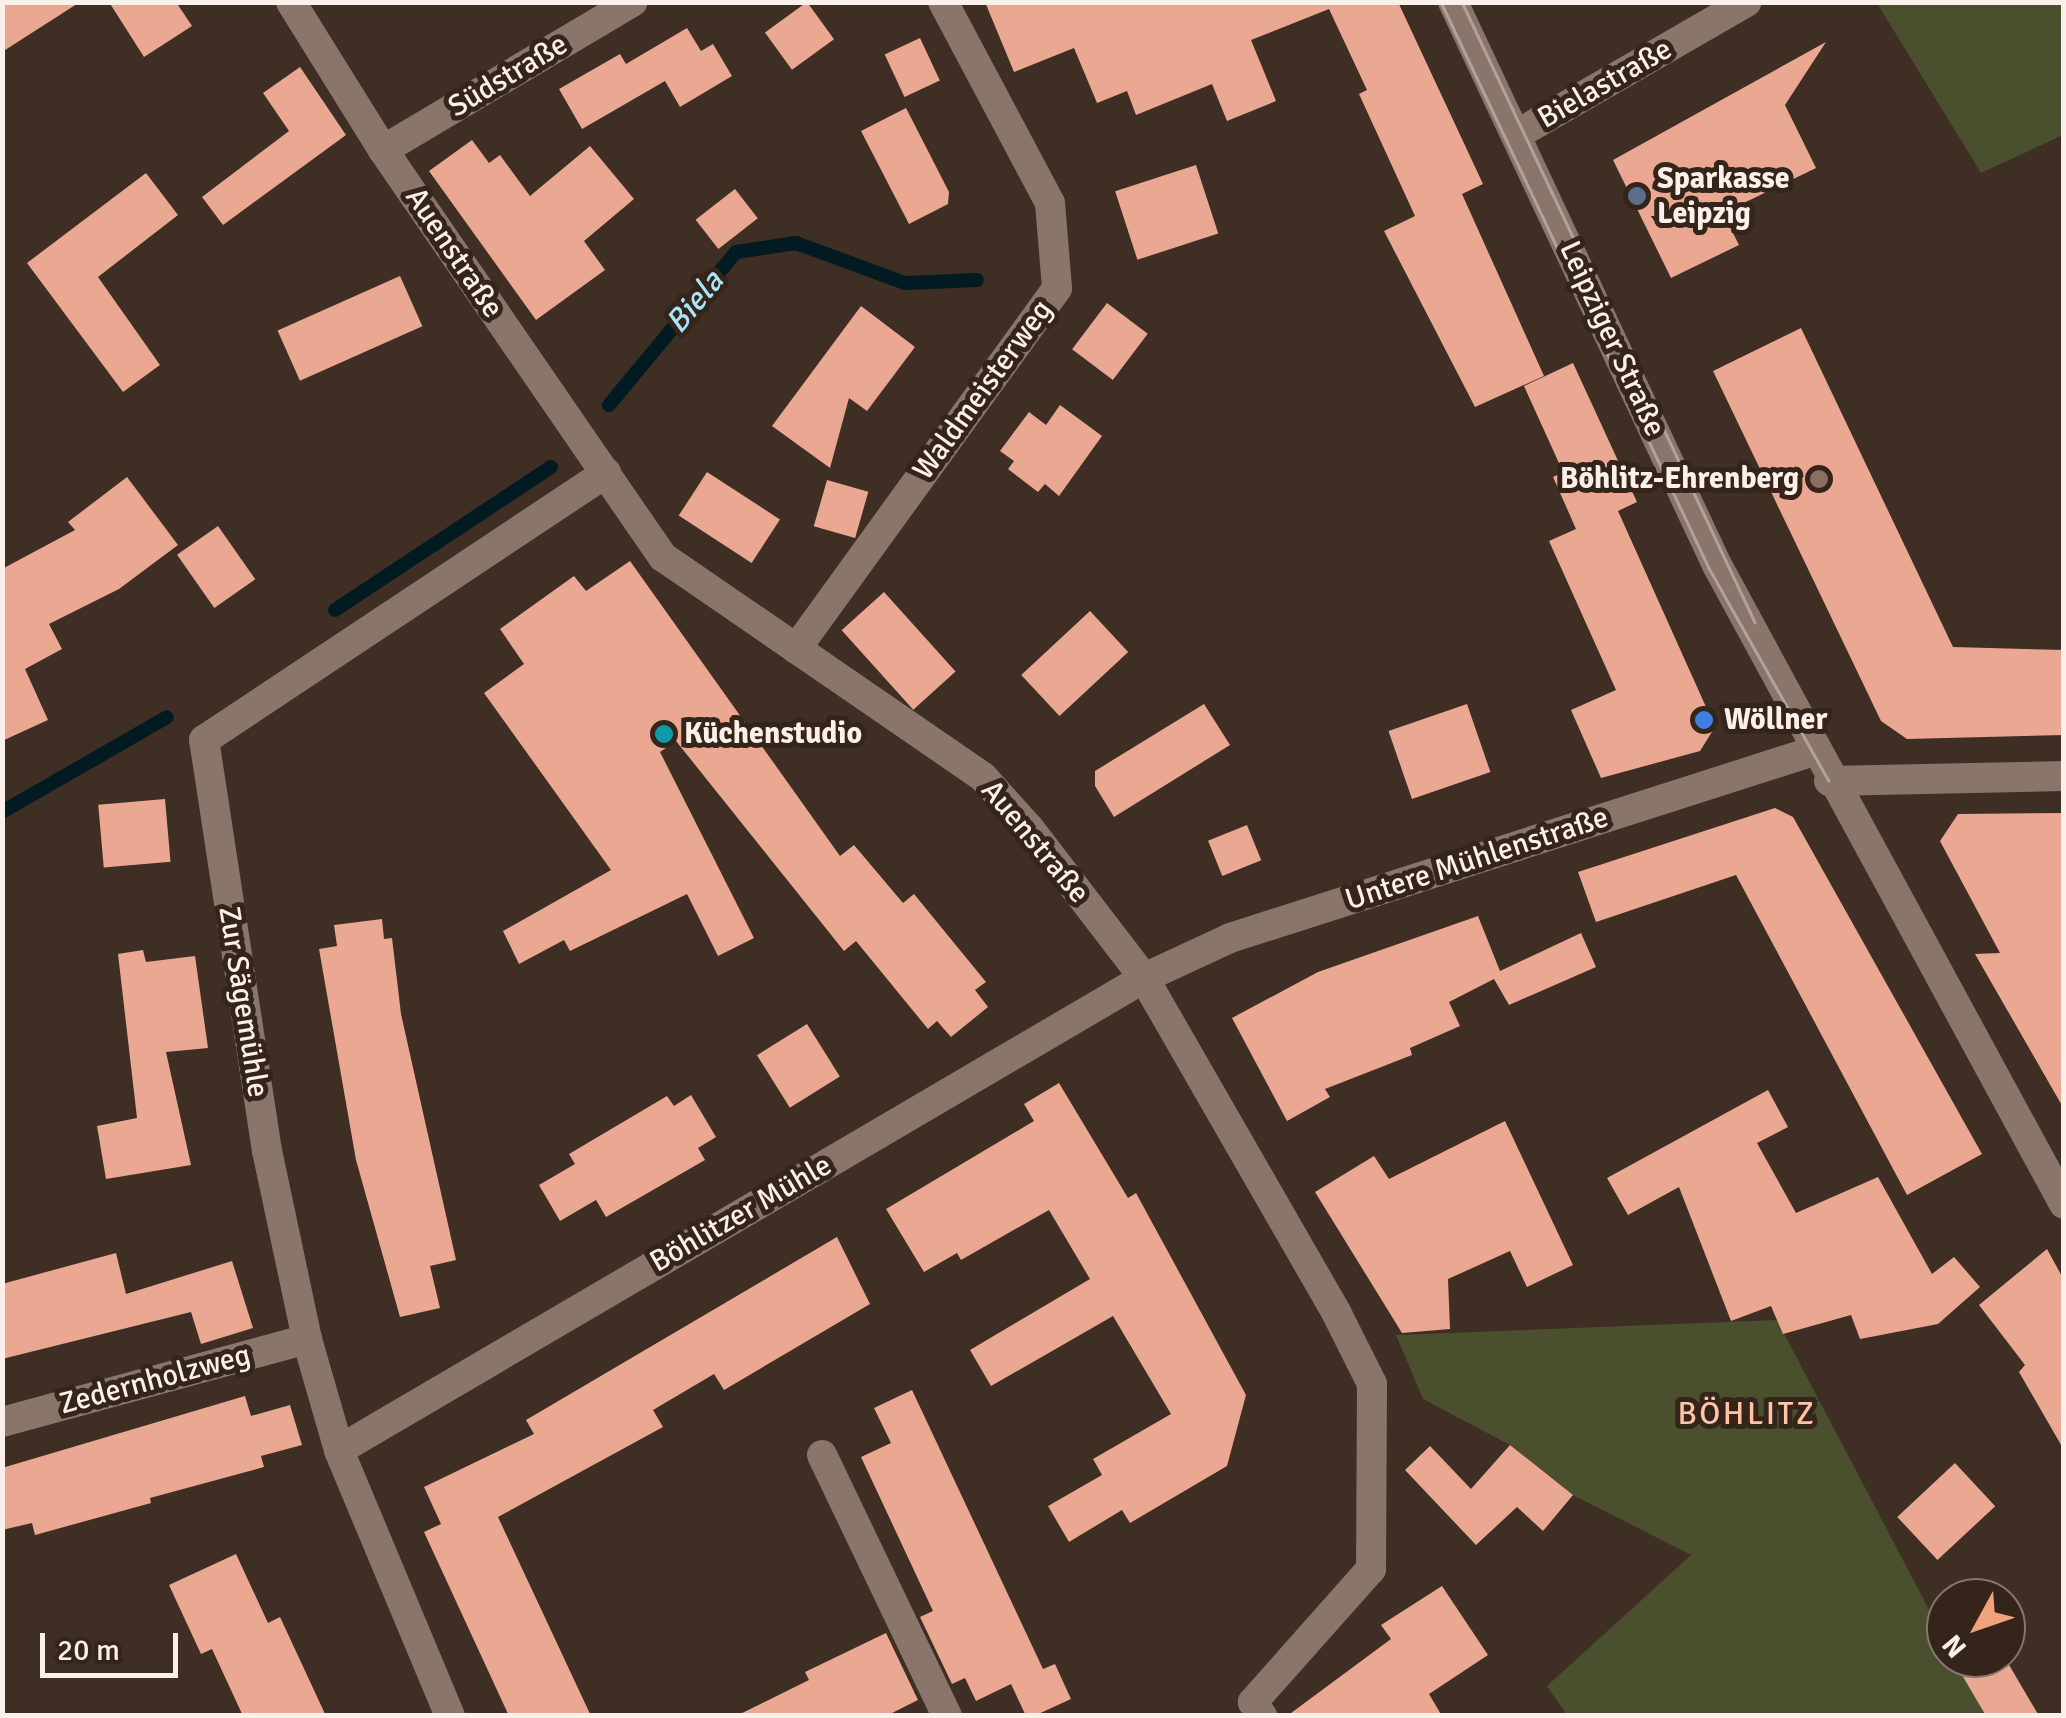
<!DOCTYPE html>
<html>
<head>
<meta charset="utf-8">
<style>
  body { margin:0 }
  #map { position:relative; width:2066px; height:1718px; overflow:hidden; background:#3f2e24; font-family:Signika,sans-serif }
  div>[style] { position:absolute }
  .green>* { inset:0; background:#4a4f2d }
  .stream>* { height:14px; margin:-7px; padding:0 7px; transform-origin:7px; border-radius:7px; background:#021b22 }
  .building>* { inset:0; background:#eaa892; transform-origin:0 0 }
  .minor>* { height:30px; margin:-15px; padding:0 15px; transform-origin:15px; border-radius:15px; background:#8a756a }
  .tram>* { height:2.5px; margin:-1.25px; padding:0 1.25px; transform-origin:1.25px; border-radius:1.25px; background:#b1a39b }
  .dots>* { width:28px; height:28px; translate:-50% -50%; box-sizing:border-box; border:5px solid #35241a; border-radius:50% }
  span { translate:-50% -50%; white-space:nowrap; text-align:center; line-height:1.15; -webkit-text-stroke:10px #35241a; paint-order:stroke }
  .street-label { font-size:30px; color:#fcf0ea }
  .poi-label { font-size:30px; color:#fcf0ea; font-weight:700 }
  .left { translate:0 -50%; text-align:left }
  .right { translate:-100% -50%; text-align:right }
  .water-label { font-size:32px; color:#a7e6fa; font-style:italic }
  .neighbourhood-label { font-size:32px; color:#ffc3a5; letter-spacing:2.5px }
  .frame { position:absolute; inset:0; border:5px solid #fcf0ea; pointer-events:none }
  .north { position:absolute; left:1926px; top:1578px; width:100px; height:100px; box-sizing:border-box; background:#35241a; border:2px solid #85766d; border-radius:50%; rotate:230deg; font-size:28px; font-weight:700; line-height:40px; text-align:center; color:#fcf0ea }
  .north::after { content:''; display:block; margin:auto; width:35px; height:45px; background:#f0a27a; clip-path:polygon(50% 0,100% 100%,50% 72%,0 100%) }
  .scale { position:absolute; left:40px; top:1633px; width:138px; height:45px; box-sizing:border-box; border:5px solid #fcf0ea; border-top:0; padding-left:12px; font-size:30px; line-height:35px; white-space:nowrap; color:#fcf0ea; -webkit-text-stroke:8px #35241a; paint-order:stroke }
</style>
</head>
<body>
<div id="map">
  <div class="green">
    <div style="clip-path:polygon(1877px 3px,2063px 3px,2063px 135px,1981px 173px)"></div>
    <div style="clip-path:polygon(1777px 1320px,1946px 1642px,1946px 1658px,1954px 1658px,1985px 1715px,1567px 1715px,1547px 1686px,1691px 1555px,1573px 1495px,1510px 1445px,1423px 1399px,1396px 1335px)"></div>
  </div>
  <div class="stream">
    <div style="left:609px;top:405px;width:199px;rotate:-50.3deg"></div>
    <div style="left:736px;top:252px;width:61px;rotate:-8.5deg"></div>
    <div style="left:796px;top:243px;width:116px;rotate:20.2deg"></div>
    <div style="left:905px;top:283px;width:72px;rotate:-2.4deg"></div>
    <div style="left:335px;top:610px;width:259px;rotate:-33.5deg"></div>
    <div style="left:2px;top:812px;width:190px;rotate:-29.9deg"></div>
  </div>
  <div class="building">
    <div style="clip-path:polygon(2px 2px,80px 2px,2px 52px)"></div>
    <div style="clip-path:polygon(109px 2px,176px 2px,192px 26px,144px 57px)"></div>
    <div style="left:807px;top:2px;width:46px;height:52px;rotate:54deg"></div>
    <div style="clip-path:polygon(985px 2px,1398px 2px,1483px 184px,1462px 194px,1544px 376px,1475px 407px,1384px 231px,1415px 216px,1359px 94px,1367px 90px,1329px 9px,1251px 40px,1276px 101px,1227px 121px,1212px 84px,1136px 115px,1127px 91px,1097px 103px,1074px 48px,1014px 72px)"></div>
    <div style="clip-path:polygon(687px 28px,701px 51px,713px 44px,732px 76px,680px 107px,665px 81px,582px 129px,559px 89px,620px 54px,626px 64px)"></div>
    <div style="left:920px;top:38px;width:47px;height:39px;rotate:65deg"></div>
    <div style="clip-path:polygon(1826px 42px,1785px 105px,1816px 168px,1723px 213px,1739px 245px,1671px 278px,1613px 160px)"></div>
    <div style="clip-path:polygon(300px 67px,346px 135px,223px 225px,202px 197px,289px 131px,263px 93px)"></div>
    <div style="clip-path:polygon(906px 108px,949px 192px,948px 204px,909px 224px,861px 131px)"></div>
    <div style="clip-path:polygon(472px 140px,489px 163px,500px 155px,530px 196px,590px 146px,634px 199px,584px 241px,605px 270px,536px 320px,429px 171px)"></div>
    <div style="left:1196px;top:165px;width:72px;height:85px;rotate:72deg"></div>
    <div style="clip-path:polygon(146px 173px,178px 215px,98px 277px,160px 365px,123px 392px,27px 263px)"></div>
    <div style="left:735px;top:189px;width:37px;height:50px;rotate:52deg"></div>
    <div style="left:400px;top:276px;width:55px;height:134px;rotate:66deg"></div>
    <div style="left:1107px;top:303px;width:51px;height:58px;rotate:37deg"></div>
    <div style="clip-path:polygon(861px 306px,915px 347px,867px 411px,849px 398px,830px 468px,772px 426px)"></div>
    <div style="clip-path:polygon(1801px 328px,1953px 647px,2064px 650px,2064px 735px,1907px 739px,1881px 721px,1713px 371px)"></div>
    <div style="clip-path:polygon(1573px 363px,1637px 502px,1618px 511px,1715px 727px,1700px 751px,1601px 778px,1571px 710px,1616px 690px,1549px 541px,1576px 529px,1553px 477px,1563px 472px,1524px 386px)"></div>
    <div style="clip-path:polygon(1060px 405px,1102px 436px,1059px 496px,1045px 484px,1038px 492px,1008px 469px,1014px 461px,1000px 451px,1029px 412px,1046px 425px)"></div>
    <div style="left:707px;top:472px;width:87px;height:52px;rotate:33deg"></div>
    <div style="clip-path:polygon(127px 477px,178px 545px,119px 589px,49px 624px,62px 649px,25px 669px,48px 720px,2px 741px,2px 569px,75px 530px,68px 522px)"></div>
    <div style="left:827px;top:480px;width:43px;height:48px;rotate:16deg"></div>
    <div style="left:218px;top:526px;width:65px;height:50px;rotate:55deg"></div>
    <div style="clip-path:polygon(630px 561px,840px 856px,854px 845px,903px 903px,914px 894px,986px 982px,975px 990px,988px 1007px,951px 1037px,937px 1021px,928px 1029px,856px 941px,844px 951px,676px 741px,660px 752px,754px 938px,718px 956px,687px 894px,570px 951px,564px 940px,519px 964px,503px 931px,611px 870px,484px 693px,524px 664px,500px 629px,574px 576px,586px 591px)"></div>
    <div style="left:884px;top:592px;width:107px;height:57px;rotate:48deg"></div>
    <div style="left:1090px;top:611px;width:56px;height:94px;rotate:47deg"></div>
    <div style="clip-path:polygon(1204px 704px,1230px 745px,1114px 817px,1095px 786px,1095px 771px)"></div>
    <div style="left:1467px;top:704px;width:72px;height:83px;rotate:71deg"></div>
    <div style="left:165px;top:799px;width:63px;height:67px;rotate:85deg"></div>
    <div style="clip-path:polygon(1775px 808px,1793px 817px,1982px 1154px,1907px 1195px,1736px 875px,1596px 922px,1578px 872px)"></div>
    <div style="clip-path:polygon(2064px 813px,2064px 1109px,1975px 954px,2000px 953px,1940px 841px,1958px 814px)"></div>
    <div style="left:1247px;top:825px;width:38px;height:42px;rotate:68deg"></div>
    <div style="clip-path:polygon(1478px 916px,1500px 971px,1581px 933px,1596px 967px,1509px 1005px,1494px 979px,1449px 1002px,1460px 1026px,1410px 1048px,1412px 1055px,1325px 1089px,1330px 1097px,1287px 1121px,1232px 1018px,1318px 972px)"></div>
    <div style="clip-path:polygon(382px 919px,384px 939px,392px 938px,401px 1014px,456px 1260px,430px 1266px,440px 1308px,400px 1317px,356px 1160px,319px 949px,337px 946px,334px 925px)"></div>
    <div style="clip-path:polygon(143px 950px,146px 962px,195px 956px,208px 1048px,166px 1052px,191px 1165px,106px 1179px,97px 1126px,137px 1118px,118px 954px)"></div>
    <div style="left:807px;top:1024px;width:62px;height:59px;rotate:58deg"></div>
    <div style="clip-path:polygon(1059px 1083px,1128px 1198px,1136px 1193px,1246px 1395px,1227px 1466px,1130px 1523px,1122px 1510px,1069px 1542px,1048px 1506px,1102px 1475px,1093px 1459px,1171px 1414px,1113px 1316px,991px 1386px,970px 1350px,1090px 1279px,1049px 1210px,961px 1260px,957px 1253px,924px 1272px,886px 1209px,1034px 1121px,1024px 1104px)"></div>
    <div style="clip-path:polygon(1768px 1090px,1788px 1127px,1757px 1143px,1796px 1213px,1878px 1177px,1932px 1274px,1954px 1257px,1980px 1287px,1938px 1324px,1860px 1339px,1851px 1315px,1783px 1334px,1771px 1306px,1731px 1321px,1679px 1187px,1628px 1215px,1607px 1178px)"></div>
    <div style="clip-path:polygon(691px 1095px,716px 1137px,698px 1148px,705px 1160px,606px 1217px,596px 1200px,560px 1221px,539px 1185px,575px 1164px,569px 1154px,667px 1096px,674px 1106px)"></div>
    <div style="clip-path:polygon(1505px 1121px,1573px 1265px,1527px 1287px,1510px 1251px,1448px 1279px,1450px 1329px,1402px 1333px,1315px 1192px,1374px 1156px,1389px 1179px)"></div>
    <div style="clip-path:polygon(837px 1237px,870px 1304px,724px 1390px,714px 1374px,653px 1410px,663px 1427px,498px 1517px,591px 1716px,509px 1716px,424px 1532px,441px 1524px,424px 1487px,534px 1434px,526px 1420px)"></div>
    <div style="clip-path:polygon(2047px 1249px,2064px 1280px,2064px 1450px,2019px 1372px,2025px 1365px,1979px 1305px)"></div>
    <div style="clip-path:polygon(116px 1253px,126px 1294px,232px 1261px,253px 1328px,201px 1344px,191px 1312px,2px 1359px,2px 1284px)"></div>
    <div style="clip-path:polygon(912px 1390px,1043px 1669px,1055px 1664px,1071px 1699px,1034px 1716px,1026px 1716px,1011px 1684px,976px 1701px,965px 1678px,952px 1684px,920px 1617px,933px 1611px,861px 1457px,891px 1443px,874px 1408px)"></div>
    <div style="clip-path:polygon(245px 1396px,251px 1416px,290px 1405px,302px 1445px,261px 1456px,264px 1467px,150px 1498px,151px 1503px,35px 1535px,32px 1523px,2px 1530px,2px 1468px)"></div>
    <div style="clip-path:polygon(1510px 1445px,1573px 1495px,1543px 1531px,1517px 1507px,1476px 1545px,1405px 1470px,1430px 1446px,1471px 1489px)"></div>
    <div style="left:1955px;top:1463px;width:59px;height:79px;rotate:47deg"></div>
    <div style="clip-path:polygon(236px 1554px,268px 1623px,280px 1617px,326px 1716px,243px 1716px,212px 1649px,201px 1654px,169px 1585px)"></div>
    <div style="clip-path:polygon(1442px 1586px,1488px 1655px,1429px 1694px,1442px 1716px,1287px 1716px,1391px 1639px,1381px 1625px)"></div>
    <div style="clip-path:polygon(886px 1633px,918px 1700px,886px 1716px,736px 1716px,809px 1680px,805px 1672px)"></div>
    <div style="clip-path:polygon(1952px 1658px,2005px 1658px,2039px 1716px,1986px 1716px)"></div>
  </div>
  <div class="minor">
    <div style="left:291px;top:2px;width:174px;rotate:58.1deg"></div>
    <div style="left:383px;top:150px;width:494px;rotate:55.5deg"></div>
    <div style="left:663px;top:557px;width:388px;rotate:34.5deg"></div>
    <div style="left:983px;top:777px;width:69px;rotate:48deg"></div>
    <div style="left:1029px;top:828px;width:189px;rotate:52.5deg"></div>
    <div style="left:1144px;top:978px;width:387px;rotate:60.1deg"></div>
    <div style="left:1337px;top:1314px;width:78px;rotate:63.4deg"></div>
    <div style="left:1372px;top:1384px;width:185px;rotate:90.3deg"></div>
    <div style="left:1371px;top:1569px;width:178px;rotate:131.6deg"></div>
    <div style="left:1253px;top:1702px;width:17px;rotate:57deg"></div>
    <div style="left:1453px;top:2px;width:622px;rotate:64.88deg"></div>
    <div style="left:1717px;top:565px;width:727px;rotate:61.5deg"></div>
    <div style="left:1516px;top:135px;width:266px;rotate:-30deg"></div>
    <div style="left:383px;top:150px;width:290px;rotate:-30.7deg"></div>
    <div style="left:796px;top:649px;width:445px;rotate:-54.1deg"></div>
    <div style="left:1057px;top:288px;width:85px;rotate:-94.7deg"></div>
    <div style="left:1050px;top:203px;width:228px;rotate:-118deg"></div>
    <div style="left:1829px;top:781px;width:235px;rotate:-1.2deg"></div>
    <div style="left:2px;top:1422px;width:316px;rotate:-15.2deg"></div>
    <div style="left:339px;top:1450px;width:933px;rotate:-30.38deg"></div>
    <div style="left:1144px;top:978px;width:95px;rotate:-24.9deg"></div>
    <div style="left:1230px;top:938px;width:613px;rotate:-17.76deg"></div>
    <div style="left:822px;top:1455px;width:289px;rotate:64.4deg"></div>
    <div style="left:450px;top:1716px;width:288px;rotate:-112.7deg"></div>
    <div style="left:339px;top:1450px;width:116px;rotate:-106.1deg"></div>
    <div style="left:307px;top:1339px;width:192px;rotate:-102deg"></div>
    <div style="left:267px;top:1151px;width:416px;rotate:-98.7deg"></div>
    <div style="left:204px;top:740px;width:483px;rotate:-33.6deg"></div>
  </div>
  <div class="tram">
    <div style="left:1441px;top:2px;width:626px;rotate:64.66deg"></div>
    <div style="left:1709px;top:568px;width:244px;rotate:60.6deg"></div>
    <div style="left:1462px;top:2px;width:686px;rotate:64.71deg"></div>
  </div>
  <div class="dots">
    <div style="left:1637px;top:196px;background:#5c6f8a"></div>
    <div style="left:1819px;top:479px;background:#8d6e63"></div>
    <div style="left:1704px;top:720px;background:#3f7fe0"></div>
    <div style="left:664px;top:734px;background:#0f9aa8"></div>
  </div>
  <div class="street-label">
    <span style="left:508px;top:76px;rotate:-31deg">Südstraße</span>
    <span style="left:1605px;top:84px;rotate:-30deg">Bielastraße</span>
    <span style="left:454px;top:253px;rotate:56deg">Auenstraße</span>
    <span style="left:1612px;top:339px;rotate:65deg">Leipziger Straße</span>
    <span style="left:983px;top:390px;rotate:-54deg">Waldmeisterweg</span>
    <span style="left:1035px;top:842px;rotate:50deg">Auenstraße</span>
    <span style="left:1477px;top:859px;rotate:-18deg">Untere Mühlenstraße</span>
    <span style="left:243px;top:1002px;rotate:81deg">Zur Sägemühle</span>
    <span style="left:741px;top:1214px;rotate:-30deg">Böhlitzer Mühle</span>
    <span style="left:155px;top:1380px;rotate:-15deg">Zedernholzweg</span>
  </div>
  <div class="poi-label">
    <span class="left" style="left:1657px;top:196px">Sparkasse<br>Leipzig</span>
    <span class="right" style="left:1799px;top:479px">Böhlitz-Ehrenberg</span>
    <span class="left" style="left:1724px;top:720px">Wöllner</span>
    <span class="left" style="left:684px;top:734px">Küchenstudio</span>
  </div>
  <div class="water-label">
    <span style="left:695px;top:302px;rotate:-50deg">Biela</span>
  </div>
  <div class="neighbourhood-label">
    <span style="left:1747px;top:1414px">BÖHLITZ</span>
  </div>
  <div class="frame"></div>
  <div class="north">N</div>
  <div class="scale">20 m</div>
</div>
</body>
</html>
